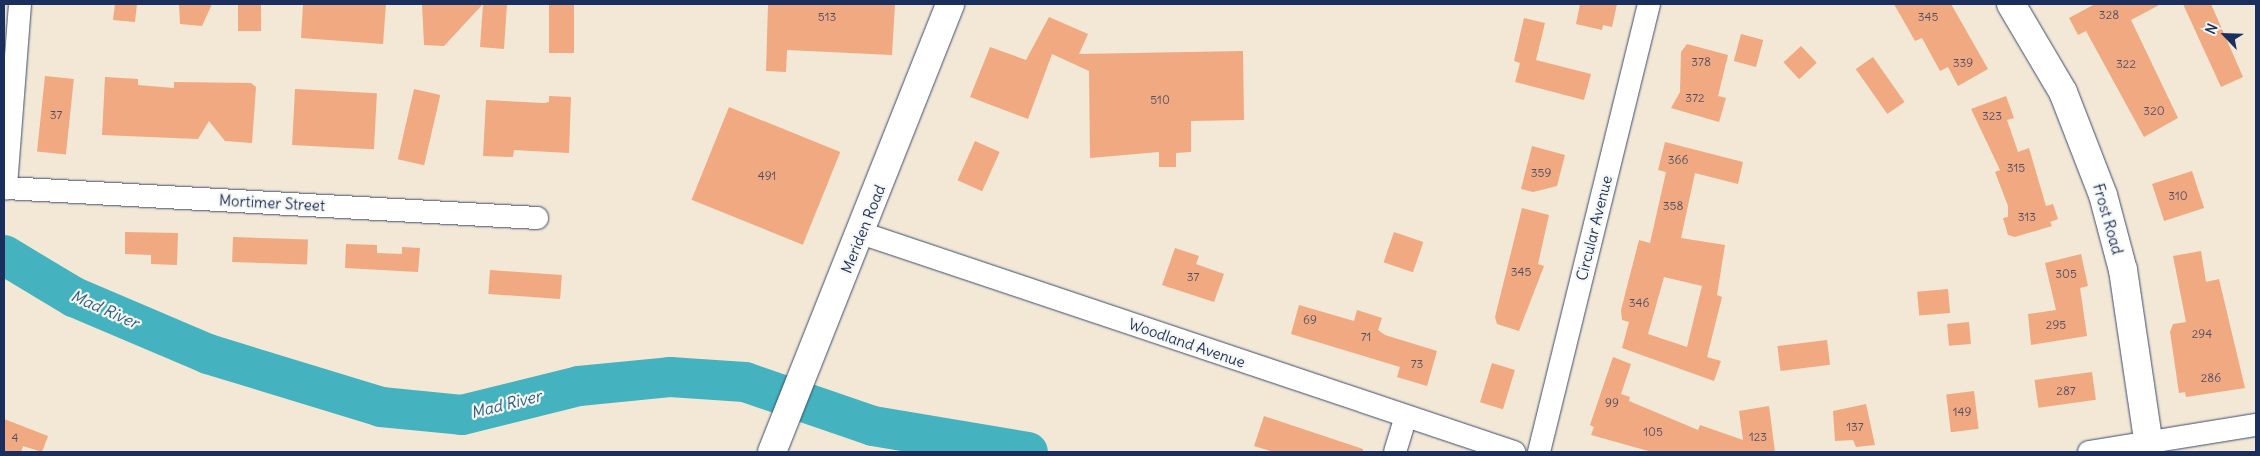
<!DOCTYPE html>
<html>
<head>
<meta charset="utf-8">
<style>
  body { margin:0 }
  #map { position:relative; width:2260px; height:456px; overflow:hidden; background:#f3e8d5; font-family:Delius,sans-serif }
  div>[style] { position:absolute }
  .river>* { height:40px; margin:-20px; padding:0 20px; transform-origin:20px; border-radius:20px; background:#44b3bf }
  .building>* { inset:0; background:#f0a981; transform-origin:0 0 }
  .roads { filter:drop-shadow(0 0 1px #3b4b70) drop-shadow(0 0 1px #3b4b70) }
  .street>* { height:22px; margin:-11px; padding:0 11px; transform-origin:11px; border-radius:11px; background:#fff }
  .secondary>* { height:28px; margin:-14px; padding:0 14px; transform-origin:14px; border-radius:14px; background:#fff }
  span { translate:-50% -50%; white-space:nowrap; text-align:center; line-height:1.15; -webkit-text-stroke:4.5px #f6f6f2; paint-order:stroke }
  .number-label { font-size:12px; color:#504e67 }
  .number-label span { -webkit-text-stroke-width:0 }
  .street-label { font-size:15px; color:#1b2f5e }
  .water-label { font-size:16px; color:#295d80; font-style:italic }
  .frame { position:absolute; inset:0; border:5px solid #1b2f5e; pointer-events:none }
  .north { position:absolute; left:2200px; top:10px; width:50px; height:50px; -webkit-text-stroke:4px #f6f6f2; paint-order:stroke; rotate:294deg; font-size:14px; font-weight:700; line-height:20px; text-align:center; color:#1b2f5e }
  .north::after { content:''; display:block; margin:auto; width:18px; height:22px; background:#1b2f5e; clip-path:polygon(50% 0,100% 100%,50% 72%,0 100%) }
</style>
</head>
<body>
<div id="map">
  <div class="river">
    <div style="left:4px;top:255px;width:82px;rotate:31deg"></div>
    <div style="left:74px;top:297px;width:146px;rotate:23deg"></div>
    <div style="left:208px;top:354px;width:181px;rotate:17deg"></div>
    <div style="left:381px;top:407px;width:81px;rotate:5.6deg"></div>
    <div style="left:462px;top:415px;width:121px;rotate:-13.9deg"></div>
    <div style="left:579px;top:386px;width:91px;rotate:-5.6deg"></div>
    <div style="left:670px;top:377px;width:75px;rotate:3.8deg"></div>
    <div style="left:745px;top:382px;width:135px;rotate:19deg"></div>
    <div style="left:873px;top:426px;width:157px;rotate:9.5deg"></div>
  </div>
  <div class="building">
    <div style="clip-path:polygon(115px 4px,137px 4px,135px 22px,113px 20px)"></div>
    <div style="clip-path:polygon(179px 4px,212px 4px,202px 26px,180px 24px)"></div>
    <div style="left:238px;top:4px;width:23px;height:27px"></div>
    <div style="clip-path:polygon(303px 4px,386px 4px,383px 44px,301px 38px)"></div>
    <div style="clip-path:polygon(422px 4px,507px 4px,504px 49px,480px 47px,483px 4px,444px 46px,424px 45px)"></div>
    <div style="left:549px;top:4px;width:25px;height:49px"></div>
    <div style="clip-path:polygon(768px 4px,895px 4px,892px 55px,787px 50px,786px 72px,766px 71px)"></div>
    <div style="clip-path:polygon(1580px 4px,1617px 4px,1612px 27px,1603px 25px,1602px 30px,1576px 24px)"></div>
    <div style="clip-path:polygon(1894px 4px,1951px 4px,1988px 69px,1958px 86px,1948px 67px,1940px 71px,1922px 38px,1915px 41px)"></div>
    <div style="clip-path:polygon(2095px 4px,2161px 4px,2131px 20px,2178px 118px,2144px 137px,2086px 31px,2078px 35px,2069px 18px)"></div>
    <div style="clip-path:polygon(2183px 4px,2211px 4px,2243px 77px,2221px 87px)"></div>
    <div style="clip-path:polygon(1049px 17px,1088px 34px,1079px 54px,1243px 51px,1244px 120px,1191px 121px,1191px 152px,1176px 153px,1176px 167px,1159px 167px,1159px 152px,1090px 158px,1089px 71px,1052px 54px,1028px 119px,970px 97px,990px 47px,1026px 60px)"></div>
    <div style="clip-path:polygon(1524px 18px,1545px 23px,1536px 60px,1591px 74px,1584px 100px,1515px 82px,1520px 63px,1514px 61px)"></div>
    <div style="left:1741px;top:34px;width:23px;height:28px;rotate:15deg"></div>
    <div style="clip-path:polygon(1687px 44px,1728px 55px,1718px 96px,1726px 98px,1719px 122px,1671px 108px,1680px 92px,1681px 52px)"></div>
    <div style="left:1801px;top:46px;width:23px;height:24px;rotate:47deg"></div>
    <div style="left:1873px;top:57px;width:55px;height:21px;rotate:55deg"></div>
    <div style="left:45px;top:76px;width:29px;height:76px;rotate:6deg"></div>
    <div style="clip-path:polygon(105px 77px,138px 79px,138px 85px,174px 88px,174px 82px,251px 83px,256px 87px,252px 143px,225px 141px,209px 121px,198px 139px,102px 135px)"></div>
    <div style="left:295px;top:89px;width:82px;height:56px;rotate:3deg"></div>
    <div style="left:414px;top:89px;width:27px;height:72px;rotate:13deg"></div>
    <div style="clip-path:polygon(549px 96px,571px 97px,569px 153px,514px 150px,513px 157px,483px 156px,486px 100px,544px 103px,549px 102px)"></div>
    <div style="clip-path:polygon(2006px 96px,2014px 118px,2007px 120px,2018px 152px,2029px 148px,2046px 206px,2053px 204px,2058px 219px,2050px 222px,2052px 226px,2015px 237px,2008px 235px,2003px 218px,2008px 217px,2008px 206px,1995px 172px,2000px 170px,1971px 109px)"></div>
    <div style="left:729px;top:107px;width:120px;height:100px;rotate:22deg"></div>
    <div style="left:975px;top:141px;width:27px;height:43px;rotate:24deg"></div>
    <div style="clip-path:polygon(evenodd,1665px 142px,1743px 162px,1738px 184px,1695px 173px,1681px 238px,1725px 245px,1717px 295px,1722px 297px,1707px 357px,1721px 361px,1714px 381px,1622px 348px,1629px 322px,1622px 320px,1621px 310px,1639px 240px,1650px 243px,1666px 172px,1658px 170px,1665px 142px,1664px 277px,1702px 286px,1687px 347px,1648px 334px,1664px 277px)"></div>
    <div style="clip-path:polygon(1532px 146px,1565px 155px,1557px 186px,1533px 192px,1521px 189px)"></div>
    <div style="left:2192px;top:171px;width:39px;height:42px;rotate:72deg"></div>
    <div style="clip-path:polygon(1522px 208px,1549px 215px,1538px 264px,1544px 266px,1519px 331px,1497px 324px,1495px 317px)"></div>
    <div style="clip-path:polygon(125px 232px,178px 233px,177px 265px,151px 264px,151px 255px,125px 254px)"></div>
    <div style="left:1394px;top:232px;width:31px;height:32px;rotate:19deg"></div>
    <div style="left:233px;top:237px;width:75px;height:25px;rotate:2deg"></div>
    <div style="clip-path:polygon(346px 244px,377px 245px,377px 253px,402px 254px,402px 247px,420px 248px,418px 272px,345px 268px)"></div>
    <div style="clip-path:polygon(1175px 248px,1199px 256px,1196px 264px,1224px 274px,1214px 302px,1162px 285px)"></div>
    <div style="clip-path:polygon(2201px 251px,2206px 282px,2219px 279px,2245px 388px,2186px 397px,2185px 392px,2179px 393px,2170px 332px,2173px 324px,2186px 322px,2173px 256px)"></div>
    <div style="clip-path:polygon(2081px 254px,2088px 286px,2080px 288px,2087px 336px,2031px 345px,2028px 314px,2056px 310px,2045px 263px)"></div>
    <div style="left:490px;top:270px;width:72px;height:24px;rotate:4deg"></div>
    <div style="left:1948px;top:289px;width:24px;height:31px;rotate:85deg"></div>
    <div style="clip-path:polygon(1299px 305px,1354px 321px,1357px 310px,1382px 318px,1378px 330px,1385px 335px,1437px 351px,1427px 386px,1397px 377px,1400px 367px,1291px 334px)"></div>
    <div style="left:1969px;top:322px;width:22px;height:22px;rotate:85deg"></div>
    <div style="left:1827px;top:340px;width:25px;height:50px;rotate:83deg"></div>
    <div style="clip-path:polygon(1613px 357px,1631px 364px,1621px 394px,1630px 397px,1629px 401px,1698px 430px,1700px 425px,1743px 440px,1739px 411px,1769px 406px,1775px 452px,1652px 452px,1591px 435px,1594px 427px,1590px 425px)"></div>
    <div style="left:1492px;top:363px;width:24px;height:41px;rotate:17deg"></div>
    <div style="left:2092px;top:372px;width:28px;height:58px;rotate:82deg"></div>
    <div style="left:1974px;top:391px;width:38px;height:28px;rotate:83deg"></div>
    <div style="clip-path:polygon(1866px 404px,1875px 445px,1856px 447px,1853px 440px,1835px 441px,1833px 411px)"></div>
    <div style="clip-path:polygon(1264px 416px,1363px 449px,1363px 452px,1274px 452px,1254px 446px)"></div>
    <div style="clip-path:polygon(4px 419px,48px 436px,42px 452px,23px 446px,21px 452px,4px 452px)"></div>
  </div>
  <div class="roads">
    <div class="street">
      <div style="left:20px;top:4px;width:185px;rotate:94.4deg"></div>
      <div style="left:6px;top:188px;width:532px;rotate:3.23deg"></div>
      <div style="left:861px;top:233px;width:689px;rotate:18.54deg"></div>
      <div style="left:1395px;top:452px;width:37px;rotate:-73deg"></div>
      <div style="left:1539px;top:452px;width:461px;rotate:-76.2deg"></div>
      <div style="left:2089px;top:452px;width:169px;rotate:-9.2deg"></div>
    </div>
    <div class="secondary">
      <div style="left:2011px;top:4px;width:102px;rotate:59.4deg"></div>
      <div style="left:2063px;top:92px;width:110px;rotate:68.8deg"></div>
      <div style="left:2103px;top:195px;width:78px;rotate:75.1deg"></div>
      <div style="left:2123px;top:270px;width:184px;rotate:81.6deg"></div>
      <div style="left:772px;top:452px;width:482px;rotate:-68.3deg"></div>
    </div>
  </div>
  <div class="number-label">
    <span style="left:2109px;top:15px">328</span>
    <span style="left:827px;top:17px">513</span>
    <span style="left:1928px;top:17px">345</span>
    <span style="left:1701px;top:62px">378</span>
    <span style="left:1963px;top:63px">339</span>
    <span style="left:2126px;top:64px">322</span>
    <span style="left:1695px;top:98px">372</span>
    <span style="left:1160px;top:100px">510</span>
    <span style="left:2154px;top:111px">320</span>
    <span style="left:56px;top:115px">37</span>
    <span style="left:1992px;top:116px">323</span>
    <span style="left:1678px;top:160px">366</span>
    <span style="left:2016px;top:168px">315</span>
    <span style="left:1541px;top:173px">359</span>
    <span style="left:767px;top:176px">491</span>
    <span style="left:2178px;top:196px">310</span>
    <span style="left:1673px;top:206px">358</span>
    <span style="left:2027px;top:217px">313</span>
    <span style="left:1521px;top:272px">345</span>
    <span style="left:2066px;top:274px">305</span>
    <span style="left:1193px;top:277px">37</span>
    <span style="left:1639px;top:303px">346</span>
    <span style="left:1310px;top:320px">69</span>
    <span style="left:2056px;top:325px">295</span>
    <span style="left:2202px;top:334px">294</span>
    <span style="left:1366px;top:337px">71</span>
    <span style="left:1417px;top:364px">73</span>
    <span style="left:2211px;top:378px">286</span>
    <span style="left:2066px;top:391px">287</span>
    <span style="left:1612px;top:403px">99</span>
    <span style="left:1962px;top:412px">149</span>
    <span style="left:1855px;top:427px">137</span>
    <span style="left:1653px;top:432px">105</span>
    <span style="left:1758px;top:437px">123</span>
    <span style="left:15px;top:438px">4</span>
  </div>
  <div class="street-label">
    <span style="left:272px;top:203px;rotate:3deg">Mortimer Street</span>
    <span style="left:2108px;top:219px;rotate:74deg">Frost Road</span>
    <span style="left:1594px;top:228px;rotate:-76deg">Circular Avenue</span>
    <span style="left:863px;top:229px;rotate:-68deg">Meriden Road</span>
    <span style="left:1187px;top:343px;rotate:19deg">Woodland Avenue</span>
  </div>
  <div class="water-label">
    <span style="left:105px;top:309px;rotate:24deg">Mad River</span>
    <span style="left:506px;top:404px;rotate:-14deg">Mad River</span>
  </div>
  <div class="frame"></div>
  <div class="north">N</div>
</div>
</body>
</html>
